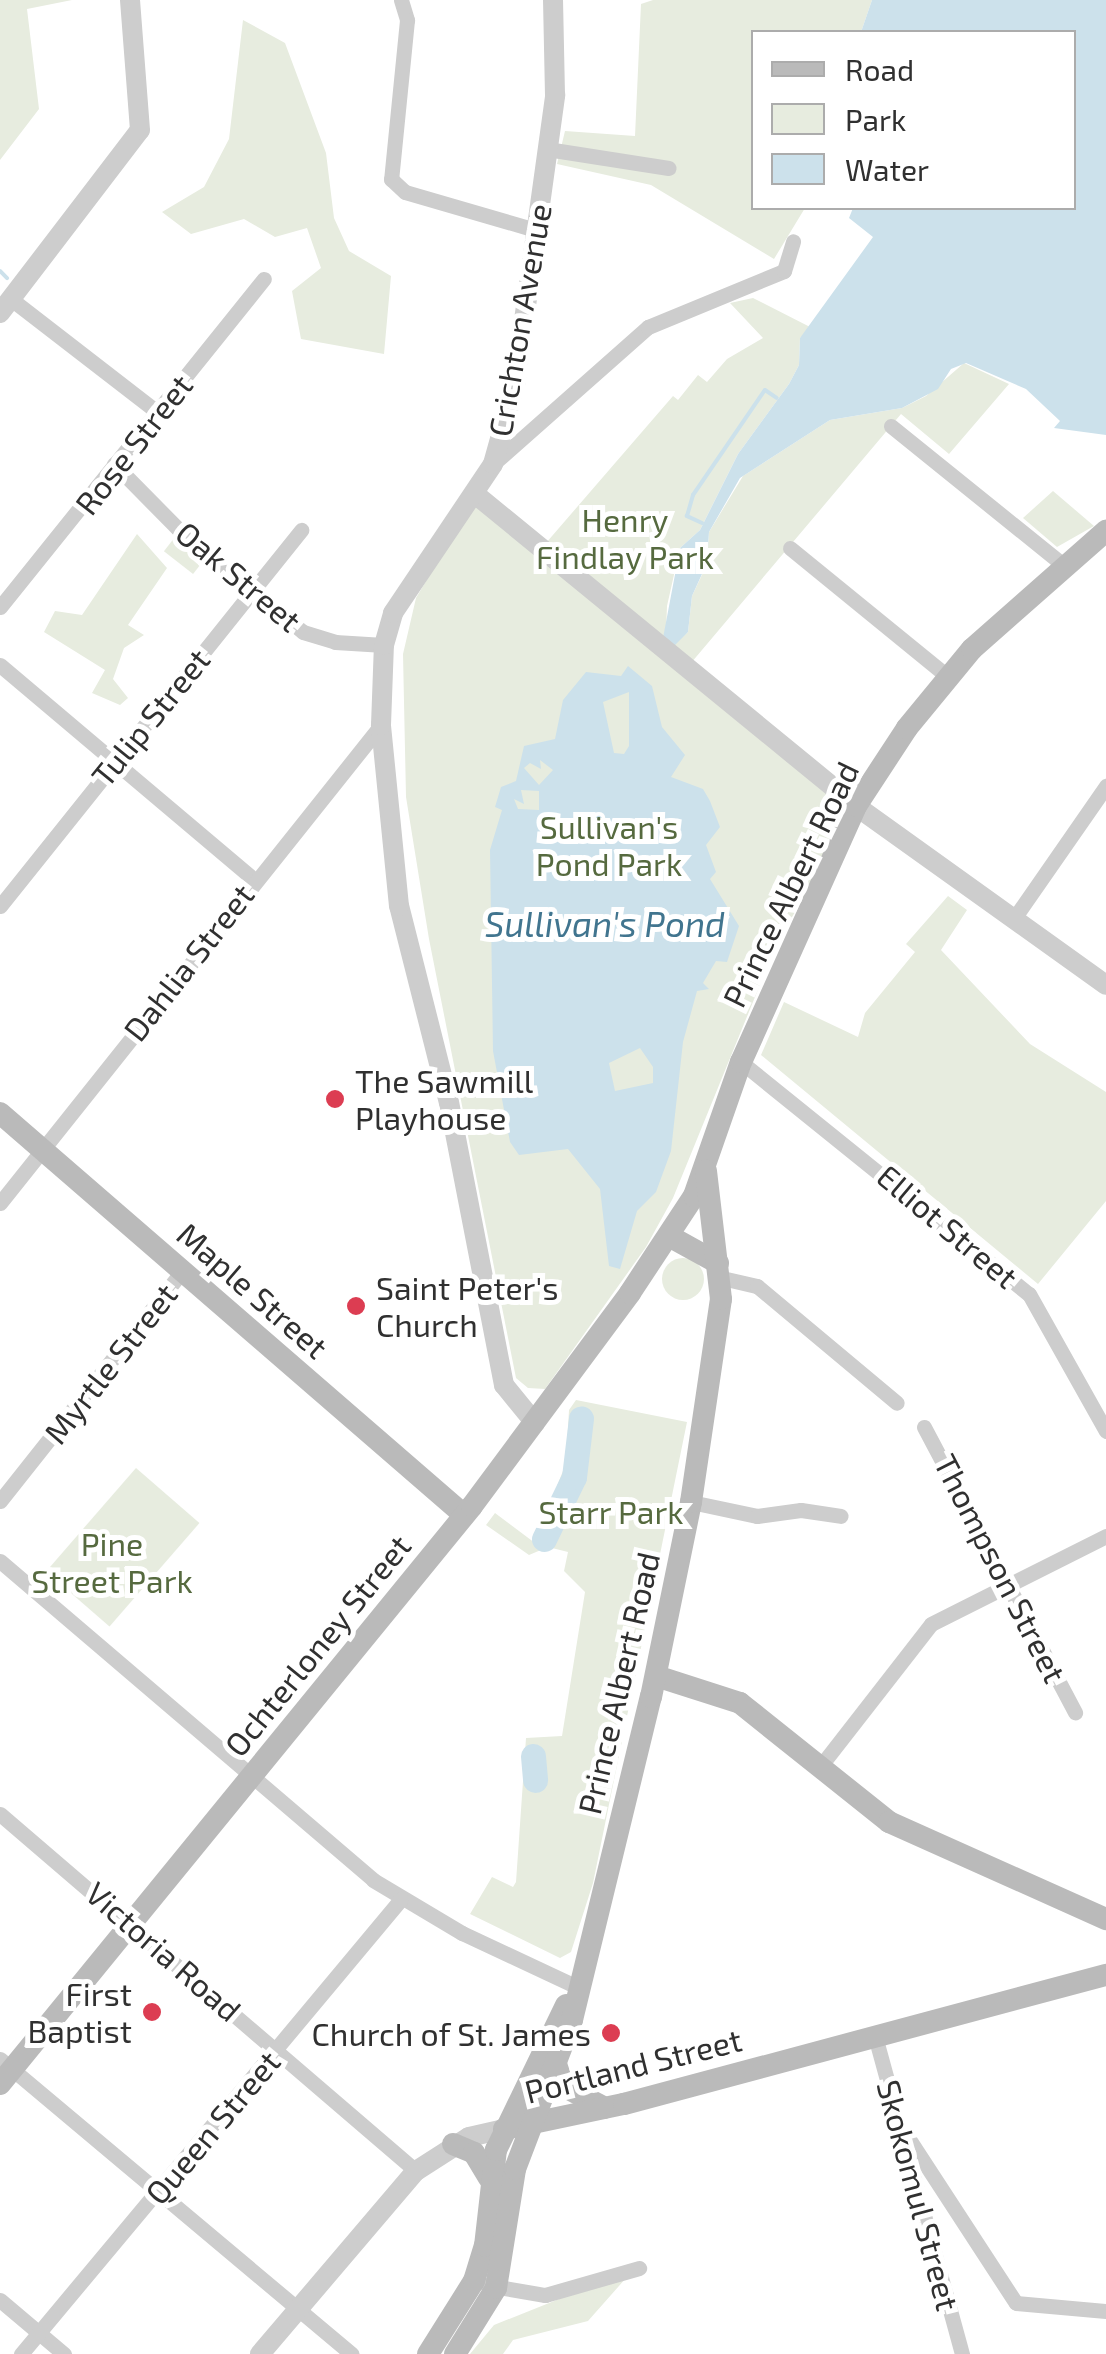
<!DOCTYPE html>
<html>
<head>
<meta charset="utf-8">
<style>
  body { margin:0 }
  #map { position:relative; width:1106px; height:2354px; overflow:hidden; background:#fff; font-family:"Exo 2",sans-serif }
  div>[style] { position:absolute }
  .green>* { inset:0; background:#e7ecdf; transform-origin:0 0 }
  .round { border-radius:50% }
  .water>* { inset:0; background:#cce1eb }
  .stream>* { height:4px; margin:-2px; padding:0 2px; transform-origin:2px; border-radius:2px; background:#cce1eb }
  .river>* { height:25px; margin:-12.5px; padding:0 12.5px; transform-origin:12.5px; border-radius:12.5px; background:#cce1eb }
  .minor>* { height:15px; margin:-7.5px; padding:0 7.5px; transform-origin:7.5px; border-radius:7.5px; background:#cdcdcd }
  .tertiary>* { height:20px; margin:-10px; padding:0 10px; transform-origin:10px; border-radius:10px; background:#cdcdcd }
  .secondary>* { height:22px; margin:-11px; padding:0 11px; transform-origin:11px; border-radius:11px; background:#bababa }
  .dots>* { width:28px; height:28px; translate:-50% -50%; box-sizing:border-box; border:5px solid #fff; border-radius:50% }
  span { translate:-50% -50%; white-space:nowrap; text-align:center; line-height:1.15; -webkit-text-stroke:10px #fff; paint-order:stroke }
  .street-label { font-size:32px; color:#303030 }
  .park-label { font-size:32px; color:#566a3f }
  .poi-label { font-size:32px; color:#303030 }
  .left { translate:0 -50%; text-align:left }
  .right { translate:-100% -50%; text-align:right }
  .water-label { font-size:35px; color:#41758f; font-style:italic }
  .legend { position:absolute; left:751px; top:30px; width:325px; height:180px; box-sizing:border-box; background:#fff; border:2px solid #acacac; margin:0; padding:12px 18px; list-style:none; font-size:30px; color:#303030 }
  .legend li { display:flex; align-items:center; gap:20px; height:50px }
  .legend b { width:50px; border:2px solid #acacac }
</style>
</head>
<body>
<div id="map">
  <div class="green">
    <div style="clip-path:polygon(0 0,72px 0,27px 9px,39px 109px,0 160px)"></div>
    <div style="clip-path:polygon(653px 0,872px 0,861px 32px,754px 32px,754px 208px,805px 208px,774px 259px,651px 185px,557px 164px,565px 131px,635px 136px,641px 4px)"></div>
    <div style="clip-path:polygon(243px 20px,285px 43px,326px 153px,334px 218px,349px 251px,391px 276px,384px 354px,301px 339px,292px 291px,321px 268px,307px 228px,275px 237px,244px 219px,191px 234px,162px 212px,204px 187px,229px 139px)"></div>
    <div style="clip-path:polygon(753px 298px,812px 328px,800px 338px,799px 365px,789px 384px,738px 454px,700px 530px,680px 548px,667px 606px,666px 632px,673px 645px,688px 632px,692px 596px,707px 564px,709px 532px,743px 476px,830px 420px,902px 408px,926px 396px,964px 363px,1009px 384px,949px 454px,901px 414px,691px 663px,857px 805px,777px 943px,673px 1198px,646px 1247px,545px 1389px,528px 1388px,516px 1378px,429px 939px,406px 797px,403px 654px,416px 598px,481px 489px,546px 543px,673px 396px,678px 400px,698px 375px,707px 382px,727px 359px,763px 338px,730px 303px)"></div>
    <div style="clip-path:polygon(1053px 491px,1094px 526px,1057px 547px,1023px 518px)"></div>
    <div style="clip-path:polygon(137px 534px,167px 568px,128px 625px,144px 635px,124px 648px,113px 679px,128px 698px,120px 705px,92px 693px,105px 670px,44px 632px,55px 611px,82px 615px)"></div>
    <div style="left:175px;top:537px;width:37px;height:18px;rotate:38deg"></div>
    <div style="clip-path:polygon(948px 896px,967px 910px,941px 950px,1030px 1044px,1106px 1092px,1106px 1201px,1038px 1284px,761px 1055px,784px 1002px,858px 1037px,865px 1013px,915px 952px,906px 944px)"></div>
    <div class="round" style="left:662px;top:1258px;width:42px;height:42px"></div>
    <div style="clip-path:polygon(576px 1400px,687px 1422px,593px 1883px,571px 1952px,560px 1958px,470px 1914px,492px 1877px,513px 1887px,516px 1882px,526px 1738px,562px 1736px,585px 1592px,564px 1571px,568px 1552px,548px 1547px,529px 1555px,486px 1525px,495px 1513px,535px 1543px,566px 1463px,569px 1410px)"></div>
    <div style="left:136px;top:1468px;width:84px;height:137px;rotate:41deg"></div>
    <div style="clip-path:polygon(634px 2269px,588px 2321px,513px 2340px,503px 2354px,470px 2354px,494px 2325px)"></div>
  </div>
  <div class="water">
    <div style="clip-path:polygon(872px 0,1106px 0,1106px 435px,1054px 428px,1060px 421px,1026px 389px,966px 363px,951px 369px,938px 389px,902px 408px,830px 420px,740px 478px,709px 532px,707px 563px,692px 596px,688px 632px,674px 646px,663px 638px,680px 548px,700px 530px,738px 454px,789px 384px,799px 365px,800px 338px,873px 237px,849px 218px,853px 208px,1074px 208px,1074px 32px,861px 32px)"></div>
    <div style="clip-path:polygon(evenodd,628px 666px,652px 686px,662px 727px,685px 755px,671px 777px,703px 789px,710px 801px,720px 827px,706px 845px,716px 872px,710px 879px,739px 926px,727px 962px,716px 961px,703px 983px,709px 989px,697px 991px,683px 1042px,671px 1151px,656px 1192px,637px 1211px,620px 1269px,609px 1266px,600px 1189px,568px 1149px,519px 1155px,510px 1142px,493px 1051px,490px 850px,502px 810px,495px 807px,501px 787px,516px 781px,524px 746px,555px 739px,563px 700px,586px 672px,621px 676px,628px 666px,629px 692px,629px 746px,624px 754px,614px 753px,603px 702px,629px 692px,628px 666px,540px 760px,553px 770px,539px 785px,524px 768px,530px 763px,541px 769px,540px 760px,628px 666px,521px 790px,539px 791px,539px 810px,518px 809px,514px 799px,524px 804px,521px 790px,628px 666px,640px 1048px,653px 1067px,653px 1083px,615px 1091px,609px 1063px,640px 1048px)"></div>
  </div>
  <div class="stream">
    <div style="left:0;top:271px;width:10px;rotate:45deg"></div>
    <div style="left:702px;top:523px;width:17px;rotate:-155deg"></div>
    <div style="left:687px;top:516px;width:22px;rotate:-74deg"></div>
    <div style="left:693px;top:495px;width:127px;rotate:-55.6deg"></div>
    <div style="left:765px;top:390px;width:14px;rotate:34deg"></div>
  </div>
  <div class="river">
    <div style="left:544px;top:1539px;width:69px;rotate:-64.2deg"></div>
    <div style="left:574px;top:1477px;width:59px;rotate:-83.2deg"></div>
    <div style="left:533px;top:1756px;width:24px;rotate:85deg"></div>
  </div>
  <div class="minor">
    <div style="left:401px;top:0;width:21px;rotate:73deg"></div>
    <div style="left:407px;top:20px;width:160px;rotate:95.7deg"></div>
    <div style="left:391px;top:179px;width:19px;rotate:43deg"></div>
    <div style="left:405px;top:192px;width:136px;rotate:16.2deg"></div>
    <div style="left:547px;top:149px;width:123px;rotate:8.9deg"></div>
    <div style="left:11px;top:299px;width:185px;rotate:37.7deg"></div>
    <div style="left:891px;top:426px;width:220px;rotate:38.9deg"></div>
    <div style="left:114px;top:464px;width:91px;rotate:45.4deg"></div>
    <div style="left:178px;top:529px;width:162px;rotate:39.5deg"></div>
    <div style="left:303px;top:632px;width:34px;rotate:17deg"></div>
    <div style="left:335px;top:642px;width:49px;rotate:3.5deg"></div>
    <div style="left:493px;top:464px;width:207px;rotate:-41.5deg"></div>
    <div style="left:648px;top:327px;width:147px;rotate:-22.4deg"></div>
    <div style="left:784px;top:271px;width:31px;rotate:-73deg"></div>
    <div style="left:790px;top:548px;width:204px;rotate:39.2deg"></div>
    <div style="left:0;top:607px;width:421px;rotate:-51.2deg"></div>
    <div style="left:0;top:665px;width:331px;rotate:40.2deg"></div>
    <div style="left:0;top:906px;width:482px;rotate:-51.3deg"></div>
    <div style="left:1015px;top:917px;width:160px;rotate:-55.2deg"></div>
    <div style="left:741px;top:1062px;width:370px;rotate:38.9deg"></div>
    <div style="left:1029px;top:1294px;width:157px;rotate:60.7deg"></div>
    <div style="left:0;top:1203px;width:611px;rotate:-51.44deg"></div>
    <div style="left:722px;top:1278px;width:36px;rotate:13deg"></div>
    <div style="left:757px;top:1286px;width:182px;rotate:39.9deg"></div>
    <div style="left:924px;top:1427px;width:323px;rotate:62.1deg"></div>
    <div style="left:0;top:1501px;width:293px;rotate:-51.6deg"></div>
    <div style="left:691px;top:1502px;width:67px;rotate:12deg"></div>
    <div style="left:757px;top:1516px;width:44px;rotate:-7.8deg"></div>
    <div style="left:801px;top:1510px;width:40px;rotate:8.5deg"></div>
    <div style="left:0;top:1561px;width:491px;rotate:40.5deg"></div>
    <div style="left:373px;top:1880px;width:104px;rotate:30.8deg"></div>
    <div style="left:462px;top:1933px;width:125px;rotate:25.1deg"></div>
    <div style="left:819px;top:1768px;width:182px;rotate:-52.1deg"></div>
    <div style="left:931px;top:1624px;width:196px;rotate:-26.7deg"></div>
    <div style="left:0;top:1814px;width:548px;rotate:40.64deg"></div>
    <div style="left:875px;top:2036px;width:330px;rotate:74.7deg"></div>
    <div style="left:0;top:2059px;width:459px;rotate:40deg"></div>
    <div style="left:907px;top:2136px;width:199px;rotate:56.9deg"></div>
    <div style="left:1016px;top:2303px;width:90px;rotate:5.1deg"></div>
    <div style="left:487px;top:2285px;width:59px;rotate:9.8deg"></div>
    <div style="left:545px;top:2295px;width:98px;rotate:-16deg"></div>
    <div style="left:0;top:2300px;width:84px;rotate:40.2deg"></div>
    <div style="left:21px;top:2354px;width:593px;rotate:-50.13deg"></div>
  </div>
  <div class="tertiary">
    <div style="left:0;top:313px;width:230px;rotate:-52.6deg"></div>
    <div style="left:140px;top:130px;width:130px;rotate:-94.4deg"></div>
    <div style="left:475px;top:494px;width:492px;rotate:39.3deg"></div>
    <div style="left:856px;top:806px;width:307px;rotate:35.6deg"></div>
    <div style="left:535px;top:1423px;width:49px;rotate:-129.2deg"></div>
    <div style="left:504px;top:1385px;width:287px;rotate:-101deg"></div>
    <div style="left:449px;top:1103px;width:203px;rotate:-104.2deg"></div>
    <div style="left:399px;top:906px;width:182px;rotate:-95.7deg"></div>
    <div style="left:381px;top:725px;width:80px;rotate:-87.9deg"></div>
    <div style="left:384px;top:645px;width:33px;rotate:-74deg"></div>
    <div style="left:393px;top:613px;width:179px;rotate:-56.1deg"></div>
    <div style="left:493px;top:464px;width:82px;rotate:-74.4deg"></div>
    <div style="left:515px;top:385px;width:293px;rotate:-82.1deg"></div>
    <div style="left:555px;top:95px;width:95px;rotate:-91.2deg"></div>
    <div style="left:260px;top:2354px;width:240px;rotate:-49.6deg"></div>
    <div style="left:416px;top:2171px;width:63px;rotate:-32.7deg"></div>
    <div style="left:469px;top:2137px;width:36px;rotate:-13deg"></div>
  </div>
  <div class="secondary">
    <div style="left:0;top:1113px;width:614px;rotate:40.9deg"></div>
    <div style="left:669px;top:1236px;width:56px;rotate:28.9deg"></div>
    <div style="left:656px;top:1676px;width:88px;rotate:17.8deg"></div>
    <div style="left:740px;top:1703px;width:191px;rotate:38.6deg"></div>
    <div style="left:889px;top:1822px;width:238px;rotate:24.1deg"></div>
    <div style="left:556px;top:2064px;width:23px;rotate:72deg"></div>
    <div style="left:563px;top:2086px;width:47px;rotate:27.6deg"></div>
    <div style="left:0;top:2084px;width:746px;rotate:-50.76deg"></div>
    <div style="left:472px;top:1506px;width:265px;rotate:-53.4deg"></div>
    <div style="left:630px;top:1293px;width:116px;rotate:-56.6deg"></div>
    <div style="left:694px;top:1196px;width:142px;rotate:-70.7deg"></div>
    <div style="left:741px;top:1062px;width:281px;rotate:-65.8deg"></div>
    <div style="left:856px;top:806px;width:93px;rotate:-56.8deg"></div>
    <div style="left:907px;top:728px;width:102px;rotate:-50.6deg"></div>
    <div style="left:972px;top:649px;width:179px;rotate:-41.4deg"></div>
    <div style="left:504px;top:2129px;width:123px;rotate:-11.8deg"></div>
    <div style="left:624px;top:2104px;width:499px;rotate:-15deg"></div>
    <div style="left:453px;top:2144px;width:23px;rotate:23deg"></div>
    <div style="left:474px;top:2153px;width:29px;rotate:59deg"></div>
    <div style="left:428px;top:2354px;width:86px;rotate:-57.8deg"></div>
    <div style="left:474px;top:2281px;width:37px;rotate:-73deg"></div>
    <div style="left:485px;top:2246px;width:97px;rotate:-83.5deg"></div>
    <div style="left:496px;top:2150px;width:161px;rotate:-64.2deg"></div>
    <div style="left:455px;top:2354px;width:78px;rotate:-58.2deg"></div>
    <div style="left:496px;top:2288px;width:121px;rotate:-80.9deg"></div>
    <div style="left:515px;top:2169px;width:160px;rotate:-69.1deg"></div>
    <div style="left:572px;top:2020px;width:333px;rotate:-76.3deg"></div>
    <div style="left:651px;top:1697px;width:199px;rotate:-78.4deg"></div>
    <div style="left:691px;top:1502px;width:205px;rotate:-81.6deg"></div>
    <div style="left:721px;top:1299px;width:129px;rotate:-96.7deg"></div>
  </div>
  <div class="dots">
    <div style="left:335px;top:1099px;background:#dc3d52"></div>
    <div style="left:356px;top:1306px;background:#dc3d52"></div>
    <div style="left:152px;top:2012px;background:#dc3d52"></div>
    <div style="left:611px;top:2033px;background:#dc3d52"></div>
  </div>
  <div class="street-label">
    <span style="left:519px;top:320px;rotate:-80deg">Crichton Avenue</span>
    <span style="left:133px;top:444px;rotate:-52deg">Rose Street</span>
    <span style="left:239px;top:576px;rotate:40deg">Oak Street</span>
    <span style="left:150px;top:717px;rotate:-51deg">Tulip Street</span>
    <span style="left:790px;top:884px;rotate:-64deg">Prince Albert Road</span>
    <span style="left:188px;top:962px;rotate:-52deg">Dahlia Street</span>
    <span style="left:948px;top:1226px;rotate:40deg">Elliot Street</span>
    <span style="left:253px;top:1290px;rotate:41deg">Maple Street</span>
    <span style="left:110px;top:1363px;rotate:-52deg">Myrtle Street</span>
    <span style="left:1001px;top:1568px;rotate:63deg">Thompson Street</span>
    <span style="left:317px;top:1645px;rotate:-51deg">Ochterloney Street</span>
    <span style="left:618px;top:1683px;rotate:-77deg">Prince Albert Road</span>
    <span style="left:164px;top:1951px;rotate:41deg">Victoria Road</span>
    <span style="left:633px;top:2065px;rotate:-14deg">Portland Street</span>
    <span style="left:212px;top:2127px;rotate:-50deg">Queen Street</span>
    <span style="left:919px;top:2195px;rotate:75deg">Skokomul Street</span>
  </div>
  <div class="park-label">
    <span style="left:625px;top:538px">Henry<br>Findlay Park</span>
    <span style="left:609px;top:845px">Sullivan's<br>Pond Park</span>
    <span style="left:611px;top:1511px">Starr Park</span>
    <span style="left:112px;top:1562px">Pine<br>Street Park</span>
  </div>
  <div class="poi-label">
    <span class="left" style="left:355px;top:1099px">The Sawmill<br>Playhouse</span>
    <span class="left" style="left:376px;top:1306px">Saint Peter's<br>Church</span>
    <span class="right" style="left:132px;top:2012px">First<br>Baptist</span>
    <span class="right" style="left:591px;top:2033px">Church of St. James</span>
  </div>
  <div class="water-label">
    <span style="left:605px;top:923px">Sullivan's Pond</span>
  </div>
  <ul class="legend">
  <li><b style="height:12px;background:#bababa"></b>Road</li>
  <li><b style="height:28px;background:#e7ecdf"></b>Park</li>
  <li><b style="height:28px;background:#cce1eb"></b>Water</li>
  </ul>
</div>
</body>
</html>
